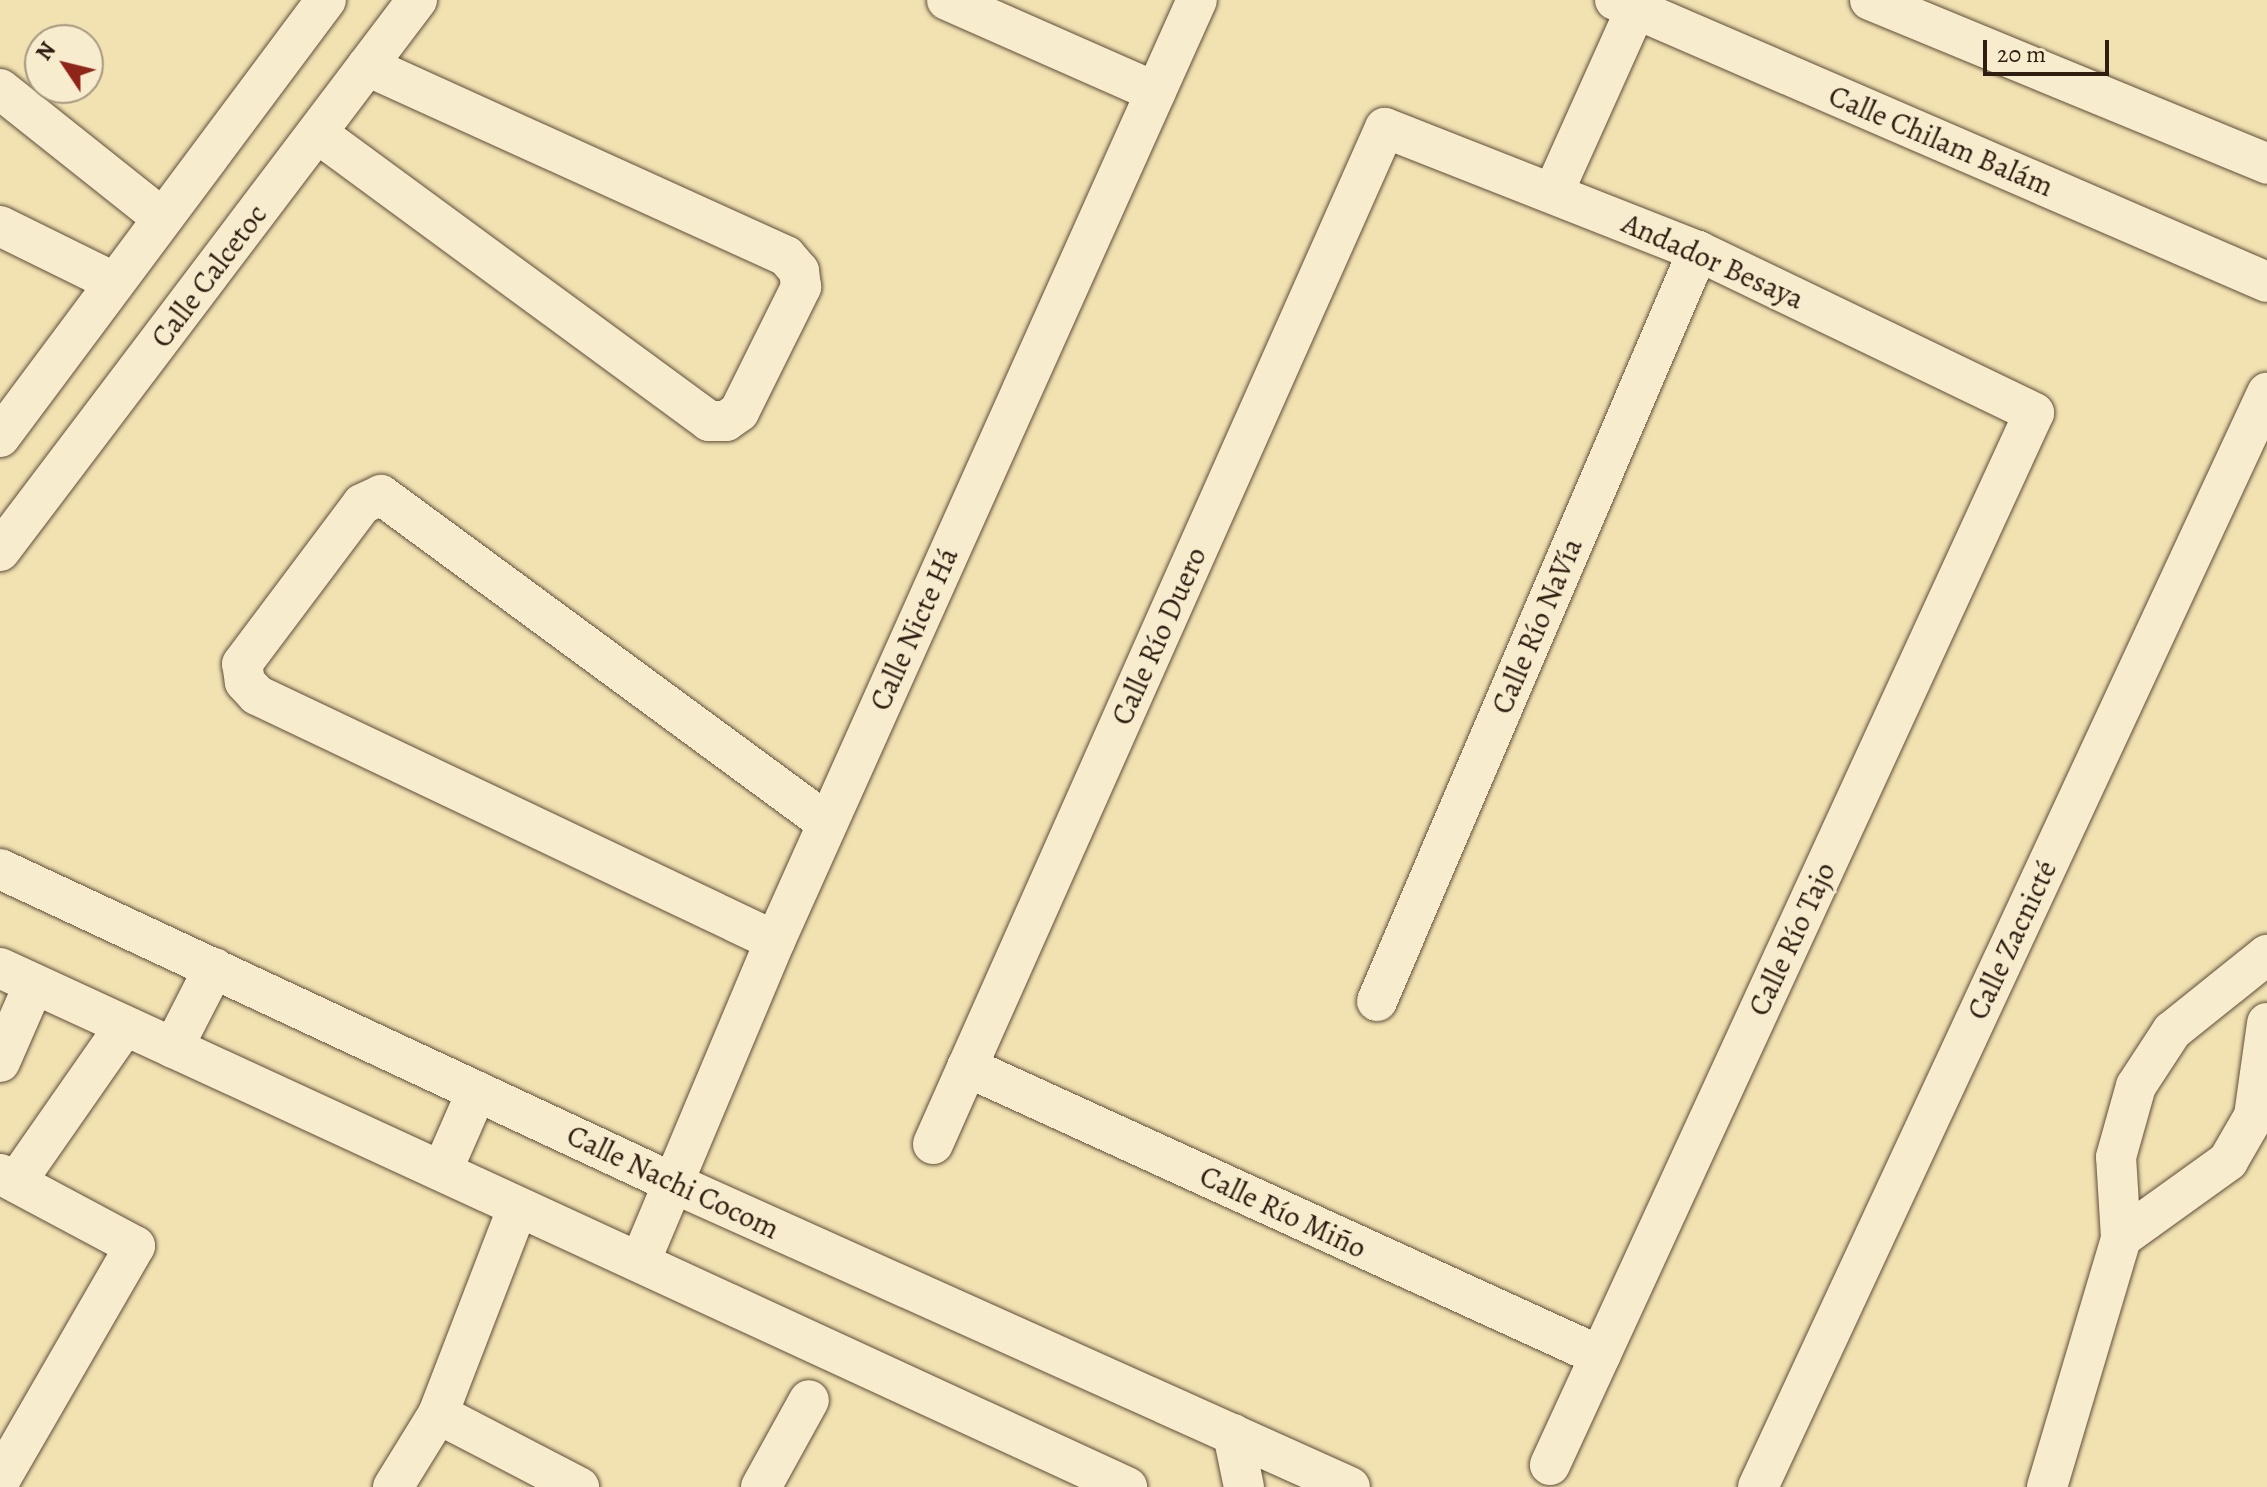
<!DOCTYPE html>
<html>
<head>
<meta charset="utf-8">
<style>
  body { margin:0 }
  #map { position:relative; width:2267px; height:1487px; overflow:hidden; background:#f2e2b2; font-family:Alegreya,serif }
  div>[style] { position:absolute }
  .roads { filter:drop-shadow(0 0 2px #604e3a) drop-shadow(0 0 2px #604e3a) }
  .minor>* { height:40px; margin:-20px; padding:0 20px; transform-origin:20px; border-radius:20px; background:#f7eccd }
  span { translate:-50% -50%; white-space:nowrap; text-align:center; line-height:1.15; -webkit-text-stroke:6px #f7eccd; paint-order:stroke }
  .street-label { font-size:30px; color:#2f1d12 }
  .north { position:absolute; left:24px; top:24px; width:80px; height:80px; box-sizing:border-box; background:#f7eccd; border:2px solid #a79982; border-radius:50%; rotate:305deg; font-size:22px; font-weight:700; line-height:32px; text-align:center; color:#2f1d12 }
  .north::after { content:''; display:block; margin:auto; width:28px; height:36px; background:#8f2418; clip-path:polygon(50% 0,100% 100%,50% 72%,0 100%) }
  .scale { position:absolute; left:1983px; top:40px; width:126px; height:36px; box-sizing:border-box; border:4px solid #2f1d12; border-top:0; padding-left:10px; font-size:24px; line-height:28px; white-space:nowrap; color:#2f1d12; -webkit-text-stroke:6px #f7eccd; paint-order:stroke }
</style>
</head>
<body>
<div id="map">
  <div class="roads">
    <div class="minor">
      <div style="left:947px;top:0;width:228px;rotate:23.8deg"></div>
      <div style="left:1615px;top:0;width:710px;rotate:23.39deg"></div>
      <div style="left:1870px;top:0;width:430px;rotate:22.4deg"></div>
      <div style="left:0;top:89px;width:207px;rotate:38.5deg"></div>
      <div style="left:317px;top:133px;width:486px;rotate:36.3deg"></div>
      <div style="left:709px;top:421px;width:17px"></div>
      <div style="left:726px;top:421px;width:16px;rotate:-35deg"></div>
      <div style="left:739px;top:412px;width:140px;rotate:-63.6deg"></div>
      <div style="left:801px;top:287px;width:16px;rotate:-97deg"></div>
      <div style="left:799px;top:271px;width:20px;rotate:-131deg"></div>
      <div style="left:786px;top:256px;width:460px;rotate:-155.6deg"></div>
      <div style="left:1554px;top:191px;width:209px;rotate:-65.8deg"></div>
      <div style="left:0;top:226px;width:127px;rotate:26.2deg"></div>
      <div style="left:0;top:437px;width:545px;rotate:-53.28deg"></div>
      <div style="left:0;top:551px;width:691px;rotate:-52.88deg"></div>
      <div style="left:0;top:869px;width:743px;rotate:25.01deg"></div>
      <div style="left:673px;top:1183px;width:742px;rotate:24.18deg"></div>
      <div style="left:775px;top:941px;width:573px;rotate:-154.6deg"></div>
      <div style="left:257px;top:695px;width:18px;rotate:-133deg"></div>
      <div style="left:245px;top:682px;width:18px;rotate:-99deg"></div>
      <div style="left:242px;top:664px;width:200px;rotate:-53.1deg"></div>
      <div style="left:362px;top:504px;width:21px;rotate:-25deg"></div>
      <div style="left:381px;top:495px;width:554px;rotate:36.33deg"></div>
      <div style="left:0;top:968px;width:1241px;rotate:24.73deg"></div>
      <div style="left:1377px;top:1001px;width:816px;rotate:-66.83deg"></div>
      <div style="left:173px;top:1048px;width:90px;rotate:-62.9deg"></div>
      <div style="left:0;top:1062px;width:85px;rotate:-66.4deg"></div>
      <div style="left:967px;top:1067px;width:696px;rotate:24.54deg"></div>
      <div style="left:933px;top:1144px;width:1112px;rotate:-66.02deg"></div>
      <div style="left:1385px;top:128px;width:336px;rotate:21.5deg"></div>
      <div style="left:1698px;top:251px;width:373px;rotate:25.7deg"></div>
      <div style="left:2034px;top:413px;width:1158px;rotate:114.71deg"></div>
      <div style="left:442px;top:1171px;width:87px;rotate:-66.4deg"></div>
      <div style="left:0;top:1174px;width:153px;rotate:28.1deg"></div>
      <div style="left:135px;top:1246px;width:270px;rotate:120deg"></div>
      <div style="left:16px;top:1182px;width:190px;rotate:-55.1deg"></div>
      <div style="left:2121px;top:1238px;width:132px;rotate:-35.7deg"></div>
      <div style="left:2228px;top:1161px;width:52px;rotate:-60deg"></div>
      <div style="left:2254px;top:1116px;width:94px;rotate:-82deg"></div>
      <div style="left:640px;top:1262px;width:348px;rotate:-67.2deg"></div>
      <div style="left:775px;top:941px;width:1031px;rotate:-65.85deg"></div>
      <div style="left:438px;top:1414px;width:159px;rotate:27.4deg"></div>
      <div style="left:1233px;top:1434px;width:54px;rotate:78.3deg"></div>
      <div style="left:393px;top:1487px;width:86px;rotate:-58.3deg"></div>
      <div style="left:438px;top:1414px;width:222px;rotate:-68.9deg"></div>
      <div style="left:761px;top:1487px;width:99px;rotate:-61.1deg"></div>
      <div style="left:1758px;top:1487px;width:1207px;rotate:-65.05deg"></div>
      <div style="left:2047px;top:1487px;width:260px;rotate:-73.4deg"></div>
      <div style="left:2121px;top:1238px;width:81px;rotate:-93.5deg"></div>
      <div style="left:2116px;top:1157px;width:74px;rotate:-74.3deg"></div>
      <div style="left:2136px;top:1086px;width:66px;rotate:-56.8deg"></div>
      <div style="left:2172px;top:1031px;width:122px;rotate:-38.7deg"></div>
    </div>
  </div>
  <div class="street-label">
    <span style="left:1941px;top:141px;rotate:23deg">Calle Chilam Balám</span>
    <span style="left:1713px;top:261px;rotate:24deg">Andador Besaya</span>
    <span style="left:209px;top:276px;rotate:-53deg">Calle Calcetoc</span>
    <span style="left:1537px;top:626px;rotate:-67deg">Calle Río NaVía</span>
    <span style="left:914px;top:629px;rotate:-66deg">Calle Nicte Há</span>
    <span style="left:1159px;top:636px;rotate:-66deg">Calle Río Duero</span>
    <span style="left:1792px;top:939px;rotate:-65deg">Calle Río Tajo</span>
    <span style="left:2012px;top:940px;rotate:-65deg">Calle Zacnicté</span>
    <span style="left:673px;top:1182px;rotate:25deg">Calle Nachi Cocom</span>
    <span style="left:1283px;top:1212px;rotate:25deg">Calle Río Miño</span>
  </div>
  <div class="north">N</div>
  <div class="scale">20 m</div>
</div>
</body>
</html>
